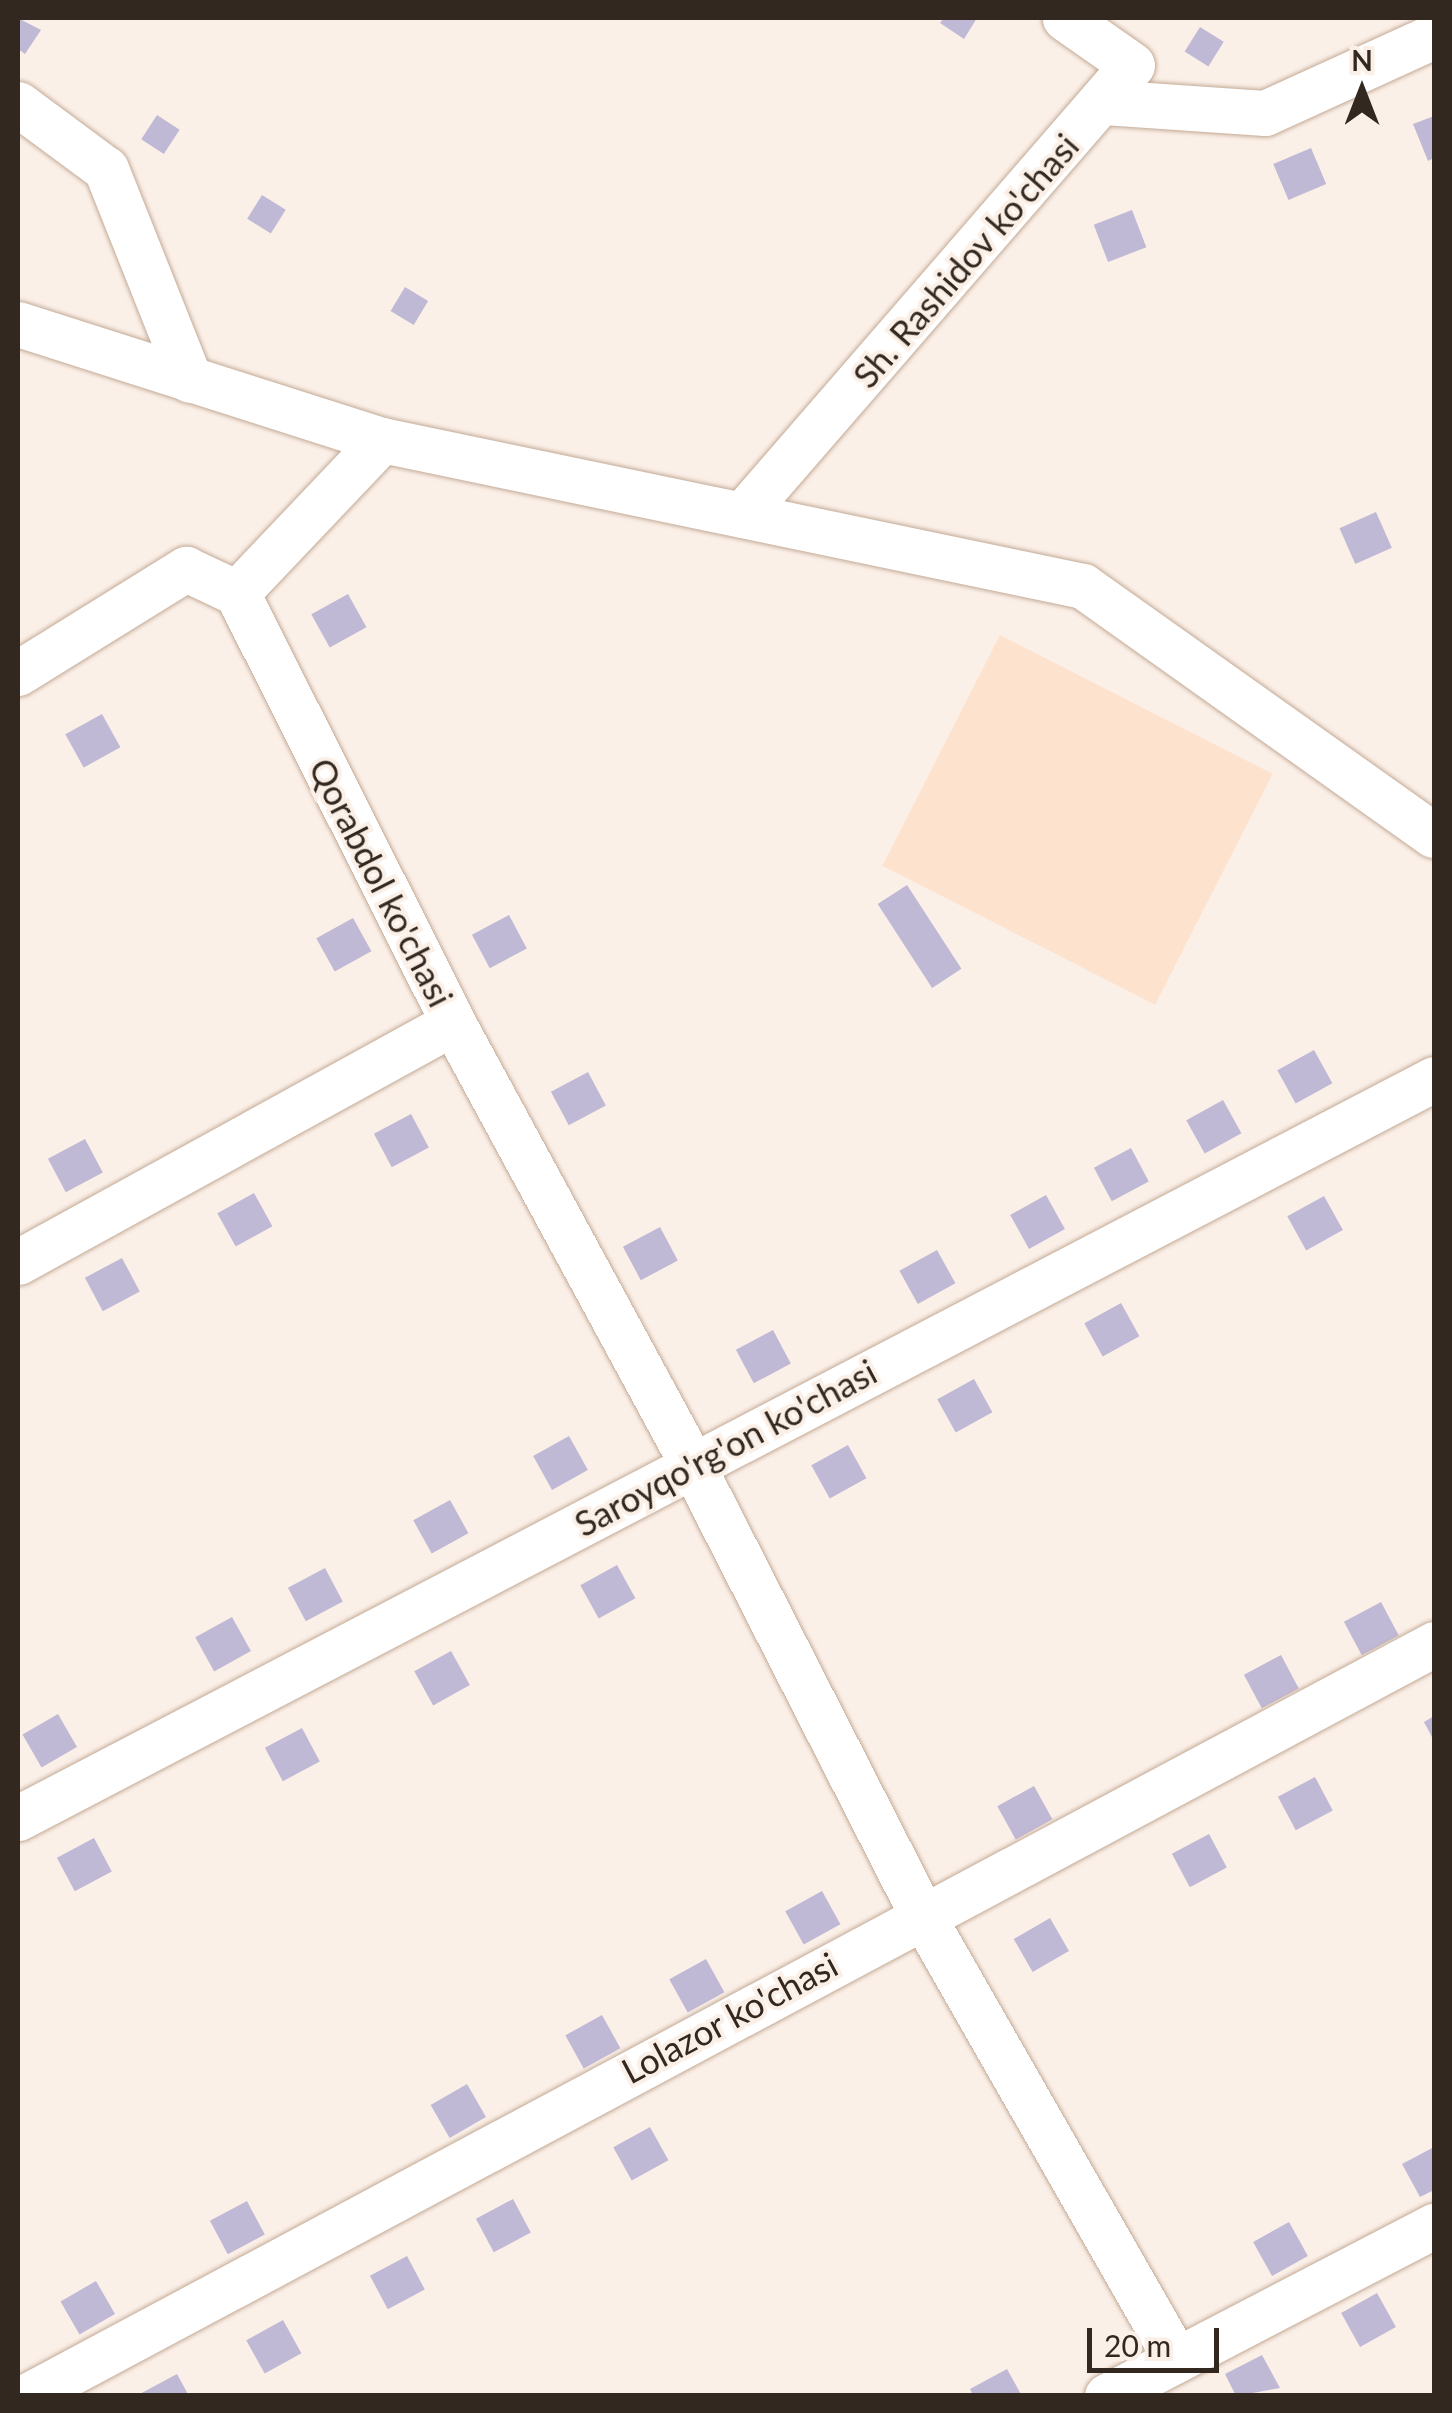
<!DOCTYPE html>
<html>
<head>
<meta charset="utf-8">
<style>
  body { margin:0 }
  #map { position:relative; width:1452px; height:2413px; overflow:hidden; background:#fbf0e8; font-family:Lato,sans-serif }
  div>[style] { position:absolute }
  .built>* { inset:0; background:#fde2cd; transform-origin:0 0 }
  .building>* { inset:0; background:#c0b9d6; transform-origin:0 0 }
  .roads { filter:drop-shadow(0 0 2px #c3aa96) drop-shadow(0 0 2px #c3aa96) }
  .minor>* { height:45px; margin:-22.5px; padding:0 22.5px; transform-origin:22.5px; border-radius:22.5px; background:#fff }
  span { translate:-50% -50%; white-space:nowrap; text-align:center; line-height:1.15; -webkit-text-stroke:8px #fbf0e8; paint-order:stroke }
  .street-label { font-size:35px; color:#322820 }
  .frame { position:absolute; inset:0; border:20px solid #322820; pointer-events:none }
  .north { position:absolute; left:1312px; top:40px; width:100px; height:100px; -webkit-text-stroke:8px #fbf0e8; paint-order:stroke; rotate:0deg; font-size:28px; font-weight:700; line-height:40px; text-align:center; color:#322820 }
  .north::after { content:''; display:block; margin:auto; width:35px; height:45px; background:#322820; clip-path:polygon(50% 0,100% 100%,50% 72%,0 100%) }
  .scale { position:absolute; left:1087px; top:2328px; width:132px; height:45px; box-sizing:border-box; border:5px solid #322820; border-top:0; padding-left:12px; font-size:30px; line-height:35px; white-space:nowrap; color:#322820; -webkit-text-stroke:8px #fbf0e8; paint-order:stroke }
</style>
</head>
<body>
<div id="map">
  <div class="built">
    <div style="left:1000px;top:635px;width:306px;height:259px;rotate:27deg"></div>
  </div>
  <div class="building">
    <div style="clip-path:polygon(18px 18px,41px 30px,25px 54px,18px 49px)"></div>
    <div style="clip-path:polygon(944px 18px,977px 18px,964px 39px,940px 23px)"></div>
    <div style="left:1200px;top:27px;width:28px;height:29px;rotate:32deg"></div>
    <div style="left:157px;top:115px;width:27px;height:29px;rotate:33deg"></div>
    <div style="clip-path:polygon(1434px 116px,1434px 158px,1428px 161px,1413px 124px)"></div>
    <div style="left:1311px;top:148px;width:39px;height:41px;rotate:67deg"></div>
    <div style="left:262px;top:195px;width:28px;height:28px;rotate:32deg"></div>
    <div style="left:1132px;top:210px;width:40px;height:41px;rotate:69deg"></div>
    <div style="left:405px;top:287px;width:27px;height:28px;rotate:31deg"></div>
    <div style="left:1376px;top:512px;width:39px;height:40px;rotate:66deg"></div>
    <div style="left:348px;top:594px;width:38px;height:42px;rotate:61deg"></div>
    <div style="left:102px;top:714px;width:38px;height:42px;rotate:61deg"></div>
    <div style="left:907px;top:885px;width:100px;height:35px;rotate:57deg"></div>
    <div style="left:509px;top:915px;width:38px;height:42px;rotate:62deg"></div>
    <div style="left:353px;top:918px;width:38px;height:42px;rotate:61deg"></div>
    <div style="left:1314px;top:1050px;width:38px;height:42px;rotate:61deg"></div>
    <div style="left:588px;top:1072px;width:38px;height:42px;rotate:62deg"></div>
    <div style="left:1223px;top:1100px;width:38px;height:42px;rotate:61deg"></div>
    <div style="left:411px;top:1114px;width:38px;height:42px;rotate:62deg"></div>
    <div style="left:85px;top:1139px;width:38px;height:42px;rotate:62deg"></div>
    <div style="left:1131px;top:1148px;width:38px;height:42px;rotate:62deg"></div>
    <div style="left:254px;top:1193px;width:38px;height:42px;rotate:61deg"></div>
    <div style="left:1046px;top:1195px;width:39px;height:41px;rotate:61deg"></div>
    <div style="left:1324px;top:1196px;width:39px;height:42px;rotate:61deg"></div>
    <div style="left:660px;top:1227px;width:38px;height:42px;rotate:62deg"></div>
    <div style="left:937px;top:1250px;width:38px;height:43px;rotate:61deg"></div>
    <div style="left:122px;top:1258px;width:38px;height:42px;rotate:62deg"></div>
    <div style="left:1121px;top:1303px;width:38px;height:42px;rotate:61deg"></div>
    <div style="left:773px;top:1330px;width:38px;height:42px;rotate:62deg"></div>
    <div style="left:974px;top:1379px;width:38px;height:42px;rotate:61deg"></div>
    <div style="left:569px;top:1436px;width:39px;height:41px;rotate:61deg"></div>
    <div style="left:848px;top:1445px;width:38px;height:42px;rotate:61deg"></div>
    <div style="left:450px;top:1500px;width:38px;height:42px;rotate:61deg"></div>
    <div style="left:617px;top:1565px;width:38px;height:42px;rotate:61deg"></div>
    <div style="left:325px;top:1568px;width:38px;height:42px;rotate:62deg"></div>
    <div style="left:1381px;top:1602px;width:38px;height:42px;rotate:62deg"></div>
    <div style="left:232px;top:1617px;width:39px;height:42px;rotate:61deg"></div>
    <div style="left:451px;top:1651px;width:39px;height:42px;rotate:61deg"></div>
    <div style="left:1281px;top:1655px;width:38px;height:42px;rotate:62deg"></div>
    <div style="left:58px;top:1714px;width:38px;height:41px;rotate:60deg"></div>
    <div style="clip-path:polygon(1434px 1716px,1434px 1741px,1424px 1722px)"></div>
    <div style="left:302px;top:1728px;width:38px;height:42px;rotate:62deg"></div>
    <div style="left:1315px;top:1777px;width:38px;height:42px;rotate:62deg"></div>
    <div style="left:1034px;top:1786px;width:38px;height:42px;rotate:61deg"></div>
    <div style="left:1209px;top:1834px;width:38px;height:42px;rotate:62deg"></div>
    <div style="left:94px;top:1838px;width:38px;height:42px;rotate:62deg"></div>
    <div style="left:822px;top:1891px;width:38px;height:42px;rotate:61deg"></div>
    <div style="left:1050px;top:1918px;width:38px;height:42px;rotate:60deg"></div>
    <div style="left:706px;top:1959px;width:38px;height:42px;rotate:61deg"></div>
    <div style="left:602px;top:2015px;width:38px;height:42px;rotate:61deg"></div>
    <div style="left:467px;top:2084px;width:38px;height:42px;rotate:60deg"></div>
    <div style="left:650px;top:2127px;width:38px;height:42px;rotate:61deg"></div>
    <div style="clip-path:polygon(1434px 2147px,1434px 2190px,1420px 2197px,1402px 2164px)"></div>
    <div style="left:513px;top:2199px;width:38px;height:42px;rotate:62deg"></div>
    <div style="left:247px;top:2201px;width:38px;height:42px;rotate:62deg"></div>
    <div style="left:1289px;top:2222px;width:39px;height:41px;rotate:61deg"></div>
    <div style="left:407px;top:2256px;width:38px;height:42px;rotate:62deg"></div>
    <div style="left:96px;top:2281px;width:38px;height:41px;rotate:60deg"></div>
    <div style="left:1377px;top:2293px;width:39px;height:41px;rotate:61deg"></div>
    <div style="left:283px;top:2320px;width:38px;height:42px;rotate:61deg"></div>
    <div style="clip-path:polygon(1262px 2355px,1280px 2388px,1236px 2396px,1225px 2374px)"></div>
    <div style="clip-path:polygon(1007px 2369px,1022px 2396px,973px 2396px,970px 2389px)"></div>
    <div style="clip-path:polygon(177px 2374px,189px 2396px,136px 2396px)"></div>
  </div>
  <div class="roads">
    <div class="minor">
      <div style="left:1104px;top:102px;width:161px;rotate:3.9deg"></div>
      <div style="left:1265px;top:113px;width:186px;rotate:-24.5deg"></div>
      <div style="left:18px;top:104px;width:109px;rotate:36.5deg"></div>
      <div style="left:106px;top:169px;width:227px;rotate:68.3deg"></div>
      <div style="left:18px;top:324px;width:382px;rotate:17.7deg"></div>
      <div style="left:382px;top:440px;width:716px;rotate:11.77deg"></div>
      <div style="left:1083px;top:586px;width:430px;rotate:35.4deg"></div>
      <div style="left:382px;top:440px;width:211px;rotate:133.5deg"></div>
      <div style="left:237px;top:593px;width:481px;rotate:63.3deg"></div>
      <div style="left:453px;top:1023px;width:502px;rotate:61.54deg"></div>
      <div style="left:692px;top:1464px;width:504px;rotate:62.98deg"></div>
      <div style="left:921px;top:1913px;width:514px;rotate:60.24deg"></div>
      <div style="left:742px;top:515px;width:595px;rotate:-49.09deg"></div>
      <div style="left:1132px;top:65px;width:82px;rotate:-145deg"></div>
      <div style="left:18px;top:673px;width:198px;rotate:-31.8deg"></div>
      <div style="left:186px;top:569px;width:56px;rotate:25.2deg"></div>
      <div style="left:18px;top:1262px;width:496px;rotate:-28.8deg"></div>
      <div style="left:18px;top:1818px;width:1597px;rotate:-27.56deg"></div>
      <div style="left:27px;top:2396px;width:1595px;rotate:-28.12deg"></div>
      <div style="left:1107px;top:2396px;width:369px;rotate:-27.5deg"></div>
    </div>
  </div>
  <div class="street-label">
    <span style="left:965px;top:260px;rotate:-49deg">Sh. Rashidov ko'chasi</span>
    <span style="left:382px;top:882px;rotate:63deg">Qorabdol ko'chasi</span>
    <span style="left:725px;top:1447px;rotate:-28deg">Saroyqo'rg'on ko'chasi</span>
    <span style="left:729px;top:2017px;rotate:-28deg">Lolazor ko'chasi</span>
  </div>
  <div class="frame"></div>
  <div class="north">N</div>
  <div class="scale">20 m</div>
</div>
</body>
</html>
